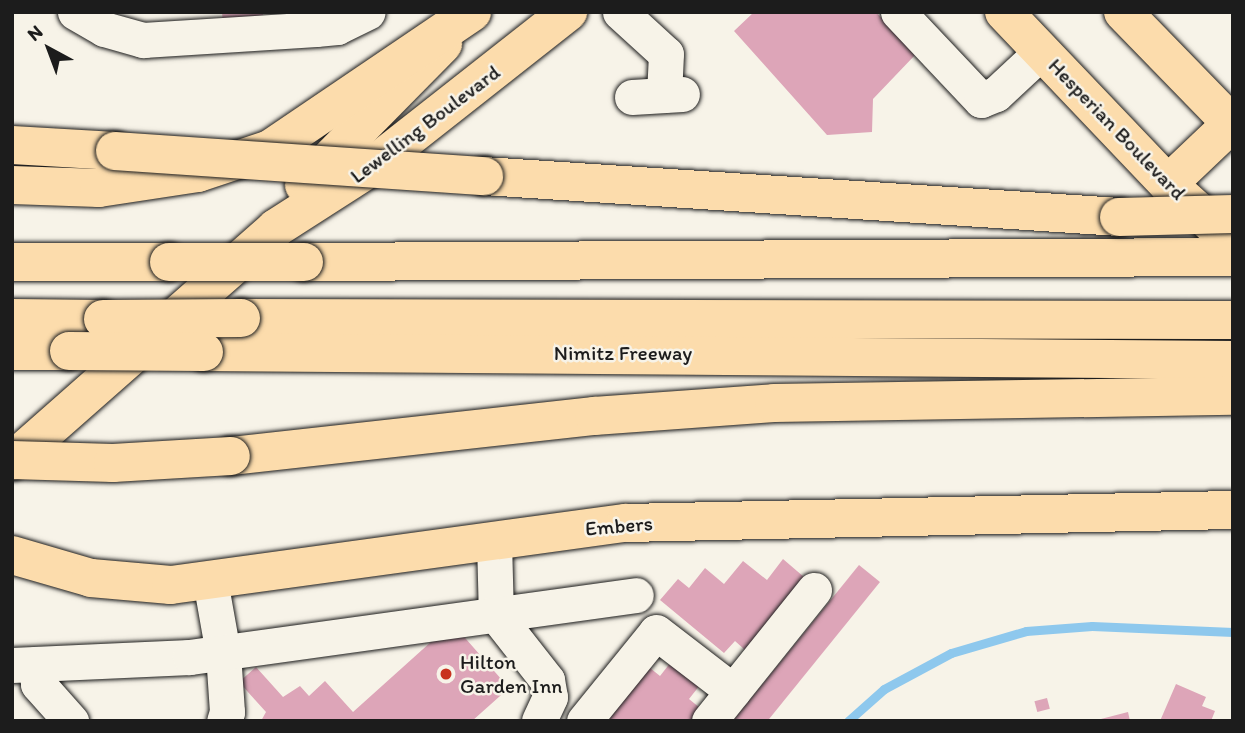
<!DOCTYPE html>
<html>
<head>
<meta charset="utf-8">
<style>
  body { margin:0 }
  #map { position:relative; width:1245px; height:733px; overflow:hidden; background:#f7f3e8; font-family:Itim,sans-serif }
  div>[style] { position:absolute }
  .stream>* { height:9px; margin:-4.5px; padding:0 4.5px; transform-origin:4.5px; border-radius:4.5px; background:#8ec8ed }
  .building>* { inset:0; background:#dda5b8; transform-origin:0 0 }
  .roads { filter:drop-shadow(0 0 2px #1c1c1c) drop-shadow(0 0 2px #1c1c1c) }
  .minor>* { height:35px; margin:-17.5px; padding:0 17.5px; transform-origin:17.5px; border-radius:17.5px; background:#f7f3e8 }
  .major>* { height:38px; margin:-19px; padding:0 19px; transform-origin:19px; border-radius:19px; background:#fcdcac }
  .highway>* { height:38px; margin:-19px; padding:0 19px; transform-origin:19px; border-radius:19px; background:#fcdcac }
  .bridges { filter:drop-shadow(0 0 2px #1c1c1c) drop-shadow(0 0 2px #1c1c1c) }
  .highway-bridge>* { height:38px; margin:-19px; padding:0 19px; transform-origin:19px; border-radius:19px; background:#fcdcac }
  .dots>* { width:19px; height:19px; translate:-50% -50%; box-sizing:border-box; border:4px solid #f7f3e8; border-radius:50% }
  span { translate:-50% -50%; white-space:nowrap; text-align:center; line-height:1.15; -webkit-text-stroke:5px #f7f3e8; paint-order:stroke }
  .street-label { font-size:21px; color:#1c1c1c }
  .poi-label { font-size:21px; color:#1c1c1c }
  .left { translate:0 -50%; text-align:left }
  .frame { position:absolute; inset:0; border:14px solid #1c1c1c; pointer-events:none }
  .north { position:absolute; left:14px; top:14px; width:70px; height:70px; -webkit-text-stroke:5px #f7f3e8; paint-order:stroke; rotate:319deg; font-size:19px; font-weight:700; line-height:28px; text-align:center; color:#1c1c1c }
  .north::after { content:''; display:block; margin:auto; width:24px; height:32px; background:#1c1c1c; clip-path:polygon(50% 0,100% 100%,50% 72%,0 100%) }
</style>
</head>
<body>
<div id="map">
  <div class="stream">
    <div style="left:848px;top:721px;width:48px;rotate:-41.6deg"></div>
    <div style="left:884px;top:689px;width:76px;rotate:-28.2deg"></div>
    <div style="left:951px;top:653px;width:78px;rotate:-16.3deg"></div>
    <div style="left:1026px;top:631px;width:66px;rotate:-4.3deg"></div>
    <div style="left:1092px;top:626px;width:141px;rotate:2.4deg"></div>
  </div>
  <div class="building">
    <div style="clip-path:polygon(222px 12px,262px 12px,263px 15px,223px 24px)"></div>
    <div style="clip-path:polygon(754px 12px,876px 12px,916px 54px,873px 99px,872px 132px,827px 135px,734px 31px)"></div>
    <div style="clip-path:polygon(783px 559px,804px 577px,745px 650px,735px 641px,724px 653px,660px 600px,678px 579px,689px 588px,705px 568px,724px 584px,743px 561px,767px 580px)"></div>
    <div style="left:859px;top:565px;width:27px;height:200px;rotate:39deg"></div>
    <div style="clip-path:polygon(452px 623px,509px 688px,472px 721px,261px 721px,266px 712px,239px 682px,256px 667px,283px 697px,300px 686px,309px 696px,325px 681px,353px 712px)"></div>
    <div style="clip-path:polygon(671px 662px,700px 685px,689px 699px,700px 708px,690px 721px,607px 721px,650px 668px,660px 676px)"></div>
    <div style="clip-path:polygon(1176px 684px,1206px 697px,1202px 706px,1215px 711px,1211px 721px,1160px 721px)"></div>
    <div style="left:1047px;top:698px;width:11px;height:13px;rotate:75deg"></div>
    <div style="clip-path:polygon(1128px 712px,1130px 721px,1097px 721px,1097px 720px)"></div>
  </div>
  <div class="roads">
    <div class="minor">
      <div style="left:75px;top:12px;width:34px;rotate:30deg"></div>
      <div style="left:104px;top:29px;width:41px;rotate:15.8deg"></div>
      <div style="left:143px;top:40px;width:173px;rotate:-3.6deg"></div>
      <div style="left:316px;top:29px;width:21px;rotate:-5deg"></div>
      <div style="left:337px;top:27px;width:34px;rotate:-26deg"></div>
      <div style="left:620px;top:12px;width:62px;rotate:42.4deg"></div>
      <div style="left:666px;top:54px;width:41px;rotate:92.8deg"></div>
      <div style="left:898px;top:12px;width:121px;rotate:46.7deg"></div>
      <div style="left:981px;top:100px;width:16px;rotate:-22deg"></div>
      <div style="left:996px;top:94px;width:62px;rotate:-43deg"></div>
      <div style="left:632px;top:97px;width:50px;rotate:-3.4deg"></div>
      <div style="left:494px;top:541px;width:74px;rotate:88.5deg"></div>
      <div style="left:496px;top:615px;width:83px;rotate:51.9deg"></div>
      <div style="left:547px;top:680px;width:17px;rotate:80deg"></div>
      <div style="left:550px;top:697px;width:26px;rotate:115deg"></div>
      <div style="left:210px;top:580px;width:74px;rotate:79.9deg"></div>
      <div style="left:223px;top:653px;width:59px;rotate:86.1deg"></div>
      <div style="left:227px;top:712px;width:9px;rotate:108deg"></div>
      <div style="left:36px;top:664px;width:20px;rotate:84deg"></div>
      <div style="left:38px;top:684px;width:50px;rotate:48.3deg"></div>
      <div style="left:12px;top:665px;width:178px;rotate:-2.6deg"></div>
      <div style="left:190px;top:657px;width:450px;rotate:-7.9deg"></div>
      <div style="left:584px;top:721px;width:114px;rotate:-51deg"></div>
      <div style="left:656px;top:632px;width:97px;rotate:37.5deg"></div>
      <div style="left:709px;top:721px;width:168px;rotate:-51.3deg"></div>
    </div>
    <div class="major">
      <div style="left:1004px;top:12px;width:238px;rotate:46.4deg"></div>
      <div style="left:1168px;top:184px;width:88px;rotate:42.2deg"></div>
      <div style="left:1123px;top:12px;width:158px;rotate:45.8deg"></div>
      <div style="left:304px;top:185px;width:198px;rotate:-45.4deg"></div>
      <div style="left:12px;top:461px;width:352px;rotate:-41.4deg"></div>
      <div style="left:276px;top:228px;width:113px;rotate:-32.7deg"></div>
      <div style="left:371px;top:167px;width:251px;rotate:-38.2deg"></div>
      <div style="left:12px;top:555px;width:82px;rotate:16.2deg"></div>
      <div style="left:91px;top:578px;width:80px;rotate:5deg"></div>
      <div style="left:171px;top:585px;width:459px;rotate:-7.8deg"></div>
      <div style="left:626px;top:523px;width:607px;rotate:-1.23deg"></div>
    </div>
    <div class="highway">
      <div style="left:12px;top:145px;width:103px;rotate:3.3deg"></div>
      <div style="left:484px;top:176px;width:636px;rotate:3.69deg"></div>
      <div style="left:1168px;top:184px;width:90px;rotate:-43.6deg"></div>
      <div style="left:12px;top:185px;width:87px;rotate:2deg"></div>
      <div style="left:99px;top:188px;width:100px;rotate:-8.6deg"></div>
      <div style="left:198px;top:173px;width:76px;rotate:-18.4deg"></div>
      <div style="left:270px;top:149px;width:244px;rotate:-34.1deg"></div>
      <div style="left:12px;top:262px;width:157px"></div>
      <div style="left:304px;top:262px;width:929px;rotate:-0.31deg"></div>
      <div style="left:12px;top:318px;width:91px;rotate:0.6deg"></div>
      <div style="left:241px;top:318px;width:992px;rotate:0.12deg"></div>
      <div style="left:12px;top:351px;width:57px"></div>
      <div style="left:204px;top:352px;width:1029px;rotate:0.45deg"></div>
      <div style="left:231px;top:456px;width:365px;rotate:-6.3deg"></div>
      <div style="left:594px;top:416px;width:180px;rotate:-4.1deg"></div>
      <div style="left:774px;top:403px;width:459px;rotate:-0.9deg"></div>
    </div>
  </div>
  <div class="bridges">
    <div class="highway-bridge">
      <div style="left:115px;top:151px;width:370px;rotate:3.9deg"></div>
      <div style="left:1119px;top:217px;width:114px;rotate:-1.5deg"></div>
      <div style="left:169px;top:262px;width:135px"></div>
      <div style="left:103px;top:319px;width:138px;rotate:-0.4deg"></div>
      <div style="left:69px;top:351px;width:135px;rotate:0.4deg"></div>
      <div style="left:12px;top:460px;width:101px;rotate:1.7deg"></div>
      <div style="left:113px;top:463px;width:118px;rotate:-3.4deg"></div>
    </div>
  </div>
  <div class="dots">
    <div style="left:446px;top:674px;background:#c8321e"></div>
  </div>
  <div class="street-label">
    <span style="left:425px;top:124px;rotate:-37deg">Lewelling Boulevard</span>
    <span style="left:1117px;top:129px;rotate:46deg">Hesperian Boulevard</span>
    <span style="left:623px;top:353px">Nimitz Freeway</span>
    <span style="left:619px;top:526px;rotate:-5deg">Embers</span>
  </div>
  <div class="poi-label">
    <span class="left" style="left:460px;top:674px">Hilton<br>Garden Inn</span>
  </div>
  <div class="frame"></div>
  <div class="north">N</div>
</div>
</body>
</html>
